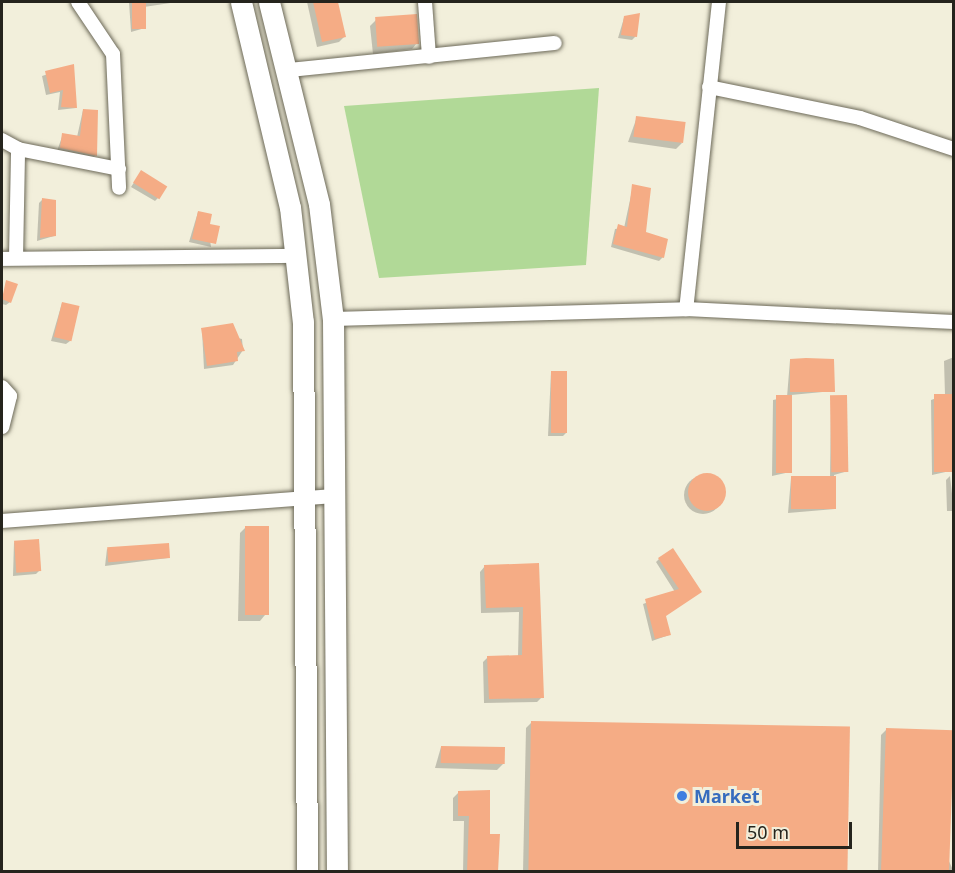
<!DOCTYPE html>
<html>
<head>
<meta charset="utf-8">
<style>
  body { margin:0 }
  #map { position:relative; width:955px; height:873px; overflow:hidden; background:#f2efdb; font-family:"Noto Sans",sans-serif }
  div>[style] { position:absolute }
  .green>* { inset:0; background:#b1d997 }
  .shadow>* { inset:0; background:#0003 }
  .round { border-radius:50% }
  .building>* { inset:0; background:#f5ac85; transform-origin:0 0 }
  .roads { filter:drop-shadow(0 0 2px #6c6958) drop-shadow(0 0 2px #6c6958) }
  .street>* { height:14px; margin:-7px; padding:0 7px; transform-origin:7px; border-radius:7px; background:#fff }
  .primary>* { height:21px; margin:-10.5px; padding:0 10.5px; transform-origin:10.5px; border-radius:10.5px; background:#fff }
  .dots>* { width:16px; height:16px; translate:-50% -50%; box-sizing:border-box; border:3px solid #f2efdb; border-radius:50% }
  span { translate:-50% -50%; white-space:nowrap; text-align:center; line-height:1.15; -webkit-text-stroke:6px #f2efdb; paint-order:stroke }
  .shop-label { font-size:18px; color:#366cbe; font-weight:700 }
  .left { translate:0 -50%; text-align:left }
  .frame { position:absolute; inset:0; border:3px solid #25241d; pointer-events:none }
  .scale { position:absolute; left:736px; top:822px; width:116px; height:27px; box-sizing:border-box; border:3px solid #25241d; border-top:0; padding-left:8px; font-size:18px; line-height:21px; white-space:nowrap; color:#25241d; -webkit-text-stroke:4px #f2efdb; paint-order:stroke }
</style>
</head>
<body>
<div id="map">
  <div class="green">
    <div style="clip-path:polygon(599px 88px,586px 265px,379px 278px,344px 106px)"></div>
  </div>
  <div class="shadow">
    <div style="clip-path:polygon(129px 2px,177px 2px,144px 7px,145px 28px,131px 32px)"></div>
    <div style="clip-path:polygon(307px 2px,337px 2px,345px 36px,339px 42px,317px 47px)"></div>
    <div style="clip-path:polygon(624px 18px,636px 36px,632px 40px,618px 38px)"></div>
    <div style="clip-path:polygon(376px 20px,417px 43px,412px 49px,373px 54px,370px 26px)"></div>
    <div style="clip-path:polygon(73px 66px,76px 108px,58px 110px,60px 92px,46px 95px,42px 76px)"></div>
    <div style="clip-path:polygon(83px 110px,96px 155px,92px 158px,57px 151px,63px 134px,77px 137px)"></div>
    <div style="clip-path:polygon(637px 117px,682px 143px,676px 149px,628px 142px)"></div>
    <div style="clip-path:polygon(141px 172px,158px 198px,155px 201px,131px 187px)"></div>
    <div style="clip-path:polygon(633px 186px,645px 234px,663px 257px,659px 261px,611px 247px,615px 229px,624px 228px)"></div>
    <div style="clip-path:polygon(43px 199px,54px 236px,37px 241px,39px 203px)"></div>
    <div style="clip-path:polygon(198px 212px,208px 225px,211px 247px,189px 242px)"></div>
    <div style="clip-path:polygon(6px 282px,10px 302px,6px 305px,2px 304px)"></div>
    <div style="clip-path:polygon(62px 303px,70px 341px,66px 344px,51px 341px)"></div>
    <div style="clip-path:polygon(202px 330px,242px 339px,243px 350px,233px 365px,204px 369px)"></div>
    <div style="clip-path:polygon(954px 357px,950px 471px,932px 475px,931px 400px,945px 395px,944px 361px)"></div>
    <div style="clip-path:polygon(790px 360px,833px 391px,791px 395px,790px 472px,772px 476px,773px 400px,787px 397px)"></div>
    <div style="clip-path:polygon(551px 372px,566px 433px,563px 436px,548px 436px)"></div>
    <div style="clip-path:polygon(831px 397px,848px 471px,834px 475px,835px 509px,788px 513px,791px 478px,830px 478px)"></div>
    <div style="clip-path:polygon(950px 476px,954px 511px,947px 511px,946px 480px)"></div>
    <div class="round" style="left:684px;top:476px;width:38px;height:38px"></div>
    <div style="clip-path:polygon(246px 527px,265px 615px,260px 621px,238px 621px,240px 533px)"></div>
    <div style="clip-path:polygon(14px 542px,39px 571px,36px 574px,13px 576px)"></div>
    <div style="clip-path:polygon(107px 549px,168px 558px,105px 566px)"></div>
    <div style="clip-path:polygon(659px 559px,700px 592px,665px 616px,669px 635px,652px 641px,643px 604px,675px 592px,656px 562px)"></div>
    <div style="clip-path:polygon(538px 565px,542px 697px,537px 702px,484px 703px,483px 662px,488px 657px,518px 656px,519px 612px,481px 613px,480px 572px,485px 566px)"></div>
    <div style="clip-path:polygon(531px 723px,847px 872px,523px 872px,526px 728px)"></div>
    <div style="clip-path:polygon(887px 729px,954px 872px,878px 872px,881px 735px)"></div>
    <div style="clip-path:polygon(441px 747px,503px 764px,497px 770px,435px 768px)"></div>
    <div style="clip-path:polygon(459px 792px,488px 836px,497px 872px,463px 872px,464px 821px,453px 821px,453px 798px)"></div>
  </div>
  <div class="building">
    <div style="left:132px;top:2px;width:14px;height:27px"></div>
    <div style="clip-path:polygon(313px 2px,338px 2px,346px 37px,322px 42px)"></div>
    <div style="clip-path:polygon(640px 13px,637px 37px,621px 35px,624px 16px)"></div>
    <div style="left:417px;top:14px;width:30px;height:42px;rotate:86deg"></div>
    <div style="clip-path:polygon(74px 64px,77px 108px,61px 107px,63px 90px,50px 93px,45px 71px)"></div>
    <div style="clip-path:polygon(83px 109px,98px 110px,97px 156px,60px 148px,62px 133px,80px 136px)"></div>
    <div style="left:636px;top:116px;width:50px;height:21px;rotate:7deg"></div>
    <div style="left:141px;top:170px;width:31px;height:15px;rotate:32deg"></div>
    <div style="clip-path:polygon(632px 184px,651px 188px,646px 232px,668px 239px,664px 258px,613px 244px,618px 224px,627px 227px)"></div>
    <div style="clip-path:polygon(42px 198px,56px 200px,56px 236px,40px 238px)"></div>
    <div style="clip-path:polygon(198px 211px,212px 214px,210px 224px,220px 226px,216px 244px,192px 239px)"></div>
    <div style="clip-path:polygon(6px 280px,18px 284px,11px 303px,2px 299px)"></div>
    <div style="left:62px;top:302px;width:18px;height:36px;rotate:13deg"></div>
    <div style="clip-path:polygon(233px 323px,245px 351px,237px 352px,238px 361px,207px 366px,201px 328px)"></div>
    <div style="clip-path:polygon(806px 358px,834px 359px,835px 392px,790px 392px,790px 359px)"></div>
    <div style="left:551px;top:371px;width:16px;height:62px"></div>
    <div style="left:934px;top:394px;width:18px;height:78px"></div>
    <div style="left:776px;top:395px;width:16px;height:78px"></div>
    <div style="left:847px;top:395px;width:77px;height:17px;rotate:89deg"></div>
    <div class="round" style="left:688px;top:473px;width:38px;height:38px"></div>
    <div style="left:836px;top:476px;width:33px;height:45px;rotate:90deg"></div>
    <div style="left:245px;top:526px;width:24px;height:89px"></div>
    <div style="left:39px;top:539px;width:32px;height:25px;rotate:86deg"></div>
    <div style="left:169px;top:543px;width:15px;height:62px;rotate:86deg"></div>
    <div style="clip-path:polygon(673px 548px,702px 592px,666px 616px,671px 635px,655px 639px,645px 599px,679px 589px,658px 558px)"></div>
    <div style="clip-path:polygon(539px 563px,544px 698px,489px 699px,487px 656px,522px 655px,523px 607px,486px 608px,484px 565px)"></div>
    <div style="left:531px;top:721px;width:319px;height:151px;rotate:1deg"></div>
    <div style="left:886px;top:728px;width:68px;height:144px;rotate:2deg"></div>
    <div style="left:441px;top:746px;width:64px;height:17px;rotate:1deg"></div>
    <div style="clip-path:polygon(490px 790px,490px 834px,500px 834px,498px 872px,467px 872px,469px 816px,458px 816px,458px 791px)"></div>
  </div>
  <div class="roads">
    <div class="street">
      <div style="left:78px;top:2px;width:63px;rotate:56.1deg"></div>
      <div style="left:113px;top:54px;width:134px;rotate:87.4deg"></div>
      <div style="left:425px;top:2px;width:55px;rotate:85.8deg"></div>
      <div style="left:719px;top:2px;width:309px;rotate:96.1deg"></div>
      <div style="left:686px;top:309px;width:268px;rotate:2.8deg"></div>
      <div style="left:289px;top:70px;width:267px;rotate:-5.8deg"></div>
      <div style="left:709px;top:87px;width:154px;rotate:11.6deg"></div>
      <div style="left:860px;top:118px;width:99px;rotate:18.3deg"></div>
      <div style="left:2px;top:140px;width:18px;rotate:29deg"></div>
      <div style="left:18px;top:149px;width:103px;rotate:11.2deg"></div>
      <div style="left:16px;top:258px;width:109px;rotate:-88.9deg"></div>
      <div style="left:2px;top:259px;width:294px;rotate:-0.6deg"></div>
      <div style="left:333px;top:319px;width:353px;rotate:-1.6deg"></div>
      <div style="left:2px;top:387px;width:12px;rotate:48deg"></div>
      <div style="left:10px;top:396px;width:32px;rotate:104deg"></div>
      <div style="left:2px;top:521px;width:336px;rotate:-4.3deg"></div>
    </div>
    <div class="primary">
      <div style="left:241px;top:2px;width:211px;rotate:76.6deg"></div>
      <div style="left:290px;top:207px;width:116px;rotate:83.6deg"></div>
      <div style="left:303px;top:322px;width:550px;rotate:89.58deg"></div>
      <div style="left:269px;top:2px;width:208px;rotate:76.1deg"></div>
      <div style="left:319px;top:204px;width:116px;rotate:83.1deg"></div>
      <div style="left:333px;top:319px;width:553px;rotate:89.59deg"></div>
    </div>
  </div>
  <div class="dots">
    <div style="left:682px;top:796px;background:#3f7fe0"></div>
  </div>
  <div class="shop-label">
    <span class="left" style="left:694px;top:796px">Market</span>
  </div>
  <div class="frame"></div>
  <div class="scale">50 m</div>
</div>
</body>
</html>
